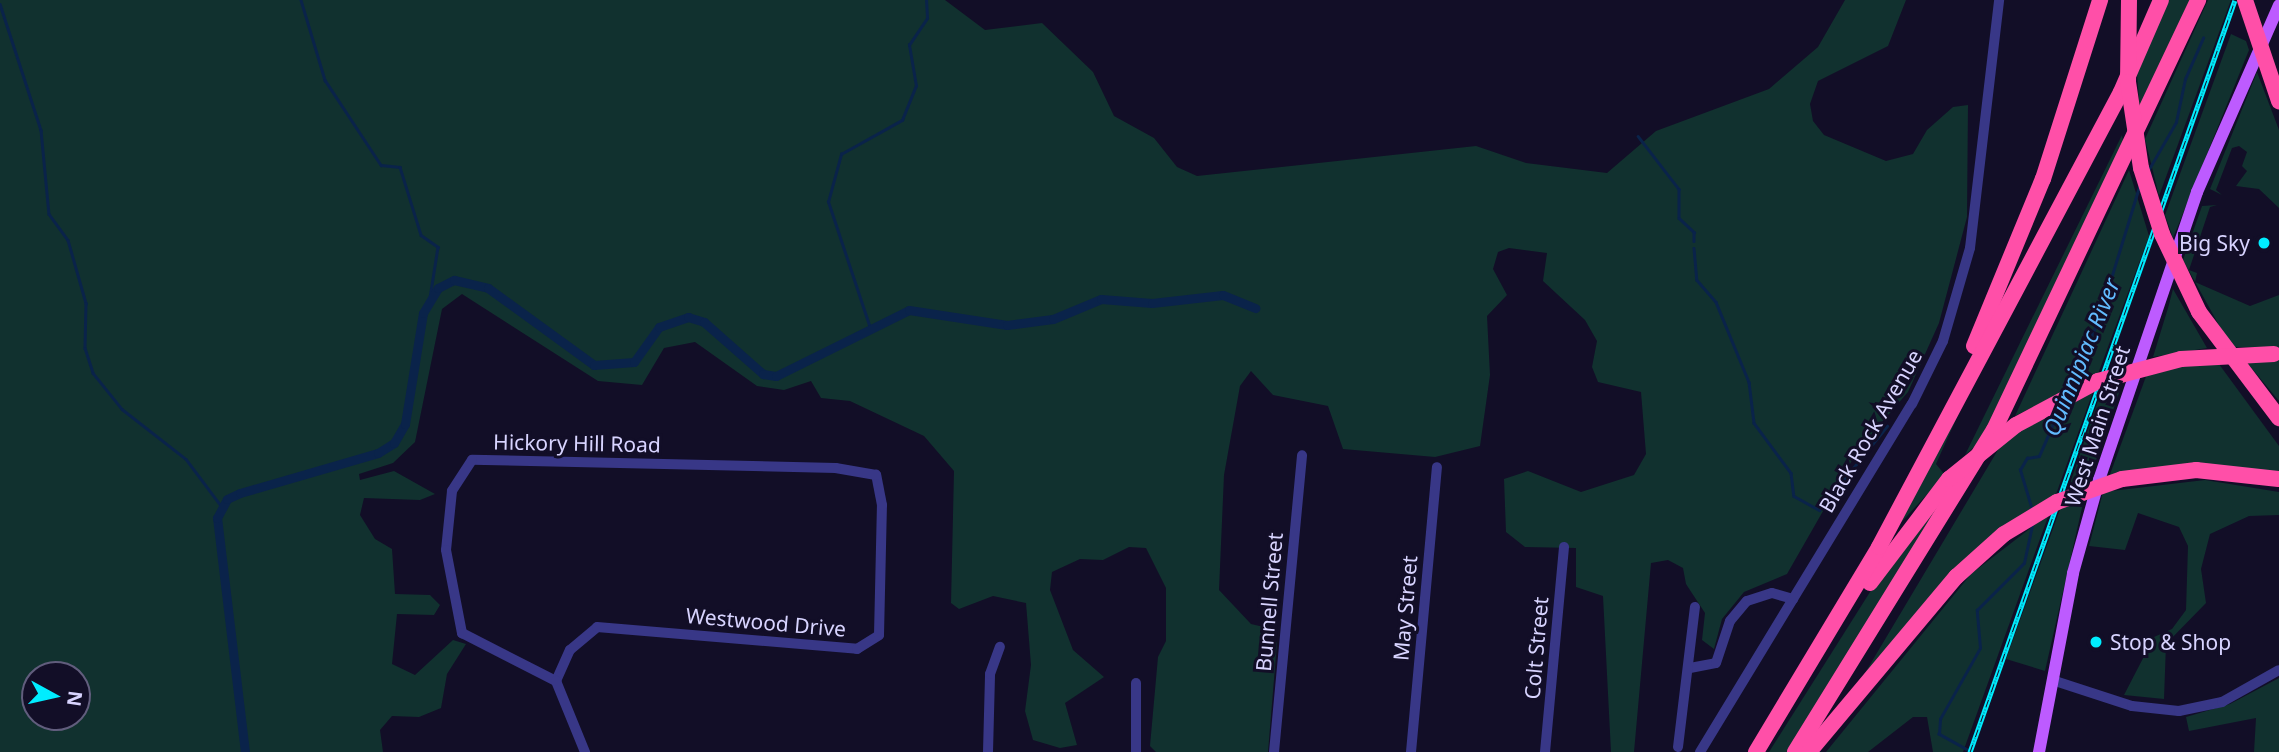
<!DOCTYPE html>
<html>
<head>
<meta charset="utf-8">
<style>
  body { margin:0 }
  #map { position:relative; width:2279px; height:752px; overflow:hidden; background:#120e27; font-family:"Noto Sans",sans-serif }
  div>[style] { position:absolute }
  .green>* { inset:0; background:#11312f }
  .stream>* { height:2.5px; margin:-1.25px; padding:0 1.25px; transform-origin:1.25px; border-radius:1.25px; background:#0a234a }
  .canal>* { height:9px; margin:-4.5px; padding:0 4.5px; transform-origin:4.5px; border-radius:4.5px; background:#0a234a }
  .minor>* { height:10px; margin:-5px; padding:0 5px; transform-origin:5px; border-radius:5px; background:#383787 }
  .major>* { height:12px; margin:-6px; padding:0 6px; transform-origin:6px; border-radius:6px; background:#bd5bff }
  .highway>* { height:16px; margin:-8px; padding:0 8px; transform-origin:8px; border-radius:8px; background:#ff4fa8 }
  .rail>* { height:5px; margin-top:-2.5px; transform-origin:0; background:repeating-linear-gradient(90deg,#120e27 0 8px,#00edff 0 16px); box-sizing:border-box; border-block:2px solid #00edff }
  .highway-bridge>* { height:16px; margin:-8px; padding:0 8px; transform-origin:8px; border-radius:8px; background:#ff4fa8 }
  .dots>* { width:19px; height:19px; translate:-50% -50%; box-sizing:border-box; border:4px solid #120e27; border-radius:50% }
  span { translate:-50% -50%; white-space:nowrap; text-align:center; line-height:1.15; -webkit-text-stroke:6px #120e27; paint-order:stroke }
  .poi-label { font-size:21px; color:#d8d4ff }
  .right { translate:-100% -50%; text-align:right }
  .left { translate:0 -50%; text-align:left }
  .street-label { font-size:21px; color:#d8d4ff }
  .water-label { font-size:23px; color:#62bbff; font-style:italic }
  .north { position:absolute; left:21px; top:661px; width:70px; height:70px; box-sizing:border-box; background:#120e27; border:2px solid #615d7d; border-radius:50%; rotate:98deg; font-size:19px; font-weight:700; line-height:28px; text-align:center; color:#d8d4ff }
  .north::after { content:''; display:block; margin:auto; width:24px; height:32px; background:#00edff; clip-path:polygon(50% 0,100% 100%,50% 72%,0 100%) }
</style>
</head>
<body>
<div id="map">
  <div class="green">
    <div style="clip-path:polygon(evenodd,0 0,945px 0,985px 30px,1042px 23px,1093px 72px,1114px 116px,1154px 138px,1177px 167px,1197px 176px,1476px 146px,1526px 163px,1607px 173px,1656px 131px,1769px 89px,1818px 47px,1845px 0,1906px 0,1888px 46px,1818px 81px,1810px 104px,1813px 121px,1824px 135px,1886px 161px,1913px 154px,1927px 130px,1953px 107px,1968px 105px,1967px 217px,1939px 323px,1908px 392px,1858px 450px,1787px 574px,1744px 592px,1722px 619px,1714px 649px,1702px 640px,1705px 613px,1686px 584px,1683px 568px,1668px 560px,1651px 563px,1634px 752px,1611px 752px,1603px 596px,1576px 587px,1576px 548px,1525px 547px,1506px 532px,1504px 479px,1528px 471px,1581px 492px,1634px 475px,1646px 454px,1641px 392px,1598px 382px,1592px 367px,1597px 341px,1585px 320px,1543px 281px,1547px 253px,1509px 248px,1498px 252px,1493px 269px,1507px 295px,1487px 316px,1490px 375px,1480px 446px,1435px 457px,1343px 449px,1328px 406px,1273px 395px,1251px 371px,1240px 386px,1224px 475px,1219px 590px,1251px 624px,1268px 628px,1277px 643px,1268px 752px,1156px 752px,1150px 746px,1158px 657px,1166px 641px,1166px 588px,1146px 548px,1129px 547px,1103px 560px,1080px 559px,1052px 572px,1050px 590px,1073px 650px,1104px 677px,1065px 703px,1077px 745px,1060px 748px,1033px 740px,1025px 711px,1031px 665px,1026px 603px,993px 596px,959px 609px,951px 603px,954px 471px,924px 436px,850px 401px,821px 398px,811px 381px,784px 390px,757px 386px,695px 342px,664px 348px,642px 385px,598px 381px,462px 294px,442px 309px,415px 442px,393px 463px,359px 474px,360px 480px,394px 471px,435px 494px,420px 500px,364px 498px,360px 515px,375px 539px,392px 549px,395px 594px,430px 595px,440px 605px,434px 615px,397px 614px,392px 664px,415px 675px,453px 640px,466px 644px,447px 674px,441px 708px,419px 717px,392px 716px,380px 730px,383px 752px,0 752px,0 0,35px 675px,77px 675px,77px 717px,35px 717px,35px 675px)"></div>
    <div style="clip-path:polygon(2168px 0,2190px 0,2140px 111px,2137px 74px)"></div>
    <div style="clip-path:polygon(2208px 0,2231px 0,2159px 196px,2145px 139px)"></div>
    <div style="clip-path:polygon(2231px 34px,2246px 41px,2249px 50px,2173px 238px,2165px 215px)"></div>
    <div style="clip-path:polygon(2257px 72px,2279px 130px,2279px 208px,2259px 189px,2236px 186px,2247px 171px,2242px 166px,2247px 152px,2239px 146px,2232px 148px,2216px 190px,2222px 195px,2210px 189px)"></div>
    <div style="clip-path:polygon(2122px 135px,2124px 147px,1981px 441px,1965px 455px)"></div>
    <div style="clip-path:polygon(2129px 170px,2149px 236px,2098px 374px,2015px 416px)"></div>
    <div style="clip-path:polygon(2217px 205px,2210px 207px,2189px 270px,2197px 273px,2195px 282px,2250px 306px,2279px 295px,2279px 347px,2231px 347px,2183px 260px,2202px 206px)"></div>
    <div style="clip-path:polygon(2173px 289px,2207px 348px,2153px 357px,2168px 308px)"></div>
    <div style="clip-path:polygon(2244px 359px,2279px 360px,2279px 401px)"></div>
    <div style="clip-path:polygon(2216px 360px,2279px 446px,2279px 471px,2109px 477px,2148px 371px)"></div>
    <div style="clip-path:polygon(2124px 378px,2088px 484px,2067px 492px,2103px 386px)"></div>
    <div style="clip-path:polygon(1971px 386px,1936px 464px,1945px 475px,1895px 529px)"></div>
    <div style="clip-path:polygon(2094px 389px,2055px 497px,2030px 511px,1862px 678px,2005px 438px)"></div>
    <div style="clip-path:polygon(2205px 480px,2279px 492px,2279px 515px,2249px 516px,2210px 534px,2201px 569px,2206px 603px,2166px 644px,2164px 699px,2124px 695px,2154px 637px,2172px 629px,2186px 610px,2188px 546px,2179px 527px,2138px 513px,2125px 550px,2089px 546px,2103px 492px)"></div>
    <div style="clip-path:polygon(1953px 483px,1788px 752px,1769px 752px,1882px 573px)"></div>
    <div style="clip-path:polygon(2084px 499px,2045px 671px,2006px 659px,2060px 509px)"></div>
    <div style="clip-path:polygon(2049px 514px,1963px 752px,1933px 752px,1927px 717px,1913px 717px,1868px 752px,1826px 752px,1971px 574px)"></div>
    <div style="clip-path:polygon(2279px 678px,2279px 752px,2254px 752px,2256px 718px,2189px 731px,2186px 717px,2230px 704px)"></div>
  </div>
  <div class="stream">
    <div style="left:301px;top:0;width:84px;rotate:73.3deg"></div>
    <div style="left:325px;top:80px;width:102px;rotate:56.6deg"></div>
    <div style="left:381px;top:165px;width:19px;rotate:6deg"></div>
    <div style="left:400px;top:167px;width:71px;rotate:72.8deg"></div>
    <div style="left:421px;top:235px;width:21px;rotate:35deg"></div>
    <div style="left:438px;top:247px;width:52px;rotate:98.9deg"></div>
    <div style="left:0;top:4px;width:133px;rotate:72deg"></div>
    <div style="left:41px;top:130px;width:84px;rotate:84.6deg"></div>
    <div style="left:49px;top:214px;width:32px;rotate:54deg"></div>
    <div style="left:68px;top:240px;width:66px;rotate:74.1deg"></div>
    <div style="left:86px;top:303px;width:45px;rotate:91.3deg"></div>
    <div style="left:85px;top:348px;width:26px;rotate:72deg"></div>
    <div style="left:93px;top:373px;width:46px;rotate:51.1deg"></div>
    <div style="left:122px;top:409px;width:81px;rotate:38deg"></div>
    <div style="left:186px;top:459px;width:60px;rotate:53.1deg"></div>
    <div style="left:1638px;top:136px;width:67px;rotate:52.3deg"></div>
    <div style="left:1679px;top:189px;width:29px;rotate:90deg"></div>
    <div style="left:1679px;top:218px;width:21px;rotate:43deg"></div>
    <div style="left:1694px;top:232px;width:9px;rotate:90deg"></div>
    <div style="left:2149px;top:169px;width:54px;rotate:-60.1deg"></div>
    <div style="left:2176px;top:122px;width:44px;rotate:-78.2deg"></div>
    <div style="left:2185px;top:79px;width:45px;rotate:-66.3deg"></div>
    <div style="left:1694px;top:248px;width:32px;rotate:85deg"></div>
    <div style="left:1697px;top:280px;width:29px;rotate:49deg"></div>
    <div style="left:1716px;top:302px;width:87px;rotate:67.6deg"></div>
    <div style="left:1749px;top:382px;width:41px;rotate:83deg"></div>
    <div style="left:1754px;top:423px;width:62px;rotate:53.5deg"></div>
    <div style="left:1791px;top:473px;width:23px;rotate:83deg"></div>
    <div style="left:1794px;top:496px;width:29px;rotate:29deg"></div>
    <div style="left:1819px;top:510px;width:108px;rotate:-51deg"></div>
    <div style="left:869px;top:325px;width:130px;rotate:-108.4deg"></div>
    <div style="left:828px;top:202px;width:50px;rotate:-74.8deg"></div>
    <div style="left:841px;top:154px;width:70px;rotate:-29.1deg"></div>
    <div style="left:902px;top:120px;width:37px;rotate:-68deg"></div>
    <div style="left:916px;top:86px;width:42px;rotate:-99.7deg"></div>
    <div style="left:909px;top:45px;width:32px;rotate:-56deg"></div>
    <div style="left:927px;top:18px;width:18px;rotate:-93deg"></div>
    <div style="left:2066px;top:391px;width:77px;rotate:-65.4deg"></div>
    <div style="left:2098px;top:321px;width:140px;rotate:-73deg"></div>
    <div style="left:2032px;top:510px;width:42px;rotate:-106.7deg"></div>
    <div style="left:2020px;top:470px;width:14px;rotate:-60deg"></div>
    <div style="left:2027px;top:458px;width:12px;rotate:-9deg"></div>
    <div style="left:2039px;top:456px;width:50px;rotate:-66.5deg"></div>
    <div style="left:1971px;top:752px;width:37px;rotate:-151deg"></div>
    <div style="left:1939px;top:734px;width:15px;rotate:-86deg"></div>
    <div style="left:1940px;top:719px;width:81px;rotate:-60.6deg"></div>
    <div style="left:1980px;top:648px;width:38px;rotate:-95deg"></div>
    <div style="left:1977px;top:610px;width:66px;rotate:-45deg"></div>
    <div style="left:2024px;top:563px;width:40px;rotate:-78deg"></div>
  </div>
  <div class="canal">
    <div style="left:245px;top:752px;width:236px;rotate:-96.8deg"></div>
    <div style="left:217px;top:518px;width:21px;rotate:-62deg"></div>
    <div style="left:227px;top:499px;width:14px;rotate:-25deg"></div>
    <div style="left:240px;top:493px;width:144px;rotate:-16.2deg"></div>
    <div style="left:378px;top:453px;width:19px;rotate:-32deg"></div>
    <div style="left:394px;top:443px;width:22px;rotate:-60deg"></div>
    <div style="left:405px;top:424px;width:112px;rotate:-80.8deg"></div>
    <div style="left:423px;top:313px;width:29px;rotate:-59deg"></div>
    <div style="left:438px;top:288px;width:18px;rotate:-27deg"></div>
    <div style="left:454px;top:280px;width:35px;rotate:13deg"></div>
    <div style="left:488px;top:288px;width:131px;rotate:36deg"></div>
    <div style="left:594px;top:365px;width:40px;rotate:-4.3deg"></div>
    <div style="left:634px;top:362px;width:43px;rotate:-54.5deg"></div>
    <div style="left:659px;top:327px;width:31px;rotate:-19deg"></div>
    <div style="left:688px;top:317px;width:17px;rotate:17deg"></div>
    <div style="left:704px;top:322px;width:79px;rotate:41.4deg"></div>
    <div style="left:763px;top:374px;width:13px;rotate:9deg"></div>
    <div style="left:776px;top:376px;width:148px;rotate:-26.4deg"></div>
    <div style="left:909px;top:310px;width:99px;rotate:8.7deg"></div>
    <div style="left:1007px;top:325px;width:46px;rotate:-7.4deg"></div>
    <div style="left:1053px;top:319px;width:52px;rotate:-22.6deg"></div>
    <div style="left:1101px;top:299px;width:51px;rotate:4.5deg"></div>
    <div style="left:1152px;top:303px;width:71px;rotate:-6.4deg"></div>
    <div style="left:1223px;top:295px;width:35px;rotate:22deg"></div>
  </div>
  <div class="minor">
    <div style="left:1690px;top:668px;width:26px;rotate:-11deg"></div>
    <div style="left:1716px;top:663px;width:44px;rotate:-71.6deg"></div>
    <div style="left:1730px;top:621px;width:26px;rotate:-50deg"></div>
    <div style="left:1747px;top:601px;width:26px;rotate:-18deg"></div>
    <div style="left:1772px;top:593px;width:22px;rotate:16deg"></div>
    <div style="left:2052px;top:680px;width:84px;rotate:18deg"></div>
    <div style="left:2132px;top:706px;width:47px;rotate:6.1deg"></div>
    <div style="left:2179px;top:711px;width:44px;rotate:-11.8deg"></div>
    <div style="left:2222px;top:702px;width:65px;rotate:-29.3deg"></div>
    <div style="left:556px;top:681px;width:34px;rotate:-66deg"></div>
    <div style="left:570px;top:650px;width:35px;rotate:-40deg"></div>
    <div style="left:597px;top:627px;width:261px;rotate:4.8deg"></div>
    <div style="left:857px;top:649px;width:26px;rotate:-32deg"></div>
    <div style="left:879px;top:635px;width:130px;rotate:-88.7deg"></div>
    <div style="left:882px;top:505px;width:31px;rotate:-101deg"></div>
    <div style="left:876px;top:475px;width:41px;rotate:-170.1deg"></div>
    <div style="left:836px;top:468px;width:364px;rotate:-178.7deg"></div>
    <div style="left:472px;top:460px;width:37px;rotate:123deg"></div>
    <div style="left:452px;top:491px;width:59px;rotate:95.8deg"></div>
    <div style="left:446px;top:550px;width:85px;rotate:79.1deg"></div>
    <div style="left:462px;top:633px;width:106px;rotate:27.1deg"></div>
    <div style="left:556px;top:681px;width:77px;rotate:67.8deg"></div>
    <div style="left:1678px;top:747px;width:141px;rotate:-83.1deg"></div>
    <div style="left:988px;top:752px;width:78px;rotate:-88.5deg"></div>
    <div style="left:990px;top:674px;width:29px;rotate:-70deg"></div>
    <div style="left:1136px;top:752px;width:69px;rotate:-90deg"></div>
    <div style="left:1274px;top:752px;width:298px;rotate:-84.6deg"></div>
    <div style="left:1411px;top:752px;width:286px;rotate:-84.8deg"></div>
    <div style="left:1545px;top:752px;width:206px;rotate:-84.7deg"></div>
    <div style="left:1700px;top:752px;width:407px;rotate:-58.7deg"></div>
    <div style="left:1912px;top:404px;width:70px;rotate:-63.8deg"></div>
    <div style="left:1943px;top:341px;width:97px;rotate:-73.8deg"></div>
    <div style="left:1970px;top:248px;width:250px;rotate:-83.3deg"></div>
  </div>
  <div class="major">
    <div style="left:2039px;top:752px;width:182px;rotate:-79.2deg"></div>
    <div style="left:2073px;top:573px;width:97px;rotate:-74.4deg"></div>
    <div style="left:2099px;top:480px;width:304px;rotate:-71.2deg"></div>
    <div style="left:2197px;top:192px;width:204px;rotate:-66.3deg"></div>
  </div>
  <div class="highway">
    <div style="left:2199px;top:312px;width:133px;rotate:53deg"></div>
    <div style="left:1974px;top:346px;width:181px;rotate:-67.6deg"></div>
    <div style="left:2043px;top:179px;width:188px;rotate:-72.3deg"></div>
    <div style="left:2122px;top:479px;width:75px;rotate:-6.9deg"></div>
    <div style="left:2196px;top:470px;width:83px;rotate:6.2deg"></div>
    <div style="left:1870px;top:583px;width:131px;rotate:-52.8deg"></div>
    <div style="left:1756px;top:752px;width:239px;rotate:-59deg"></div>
    <div style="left:1879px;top:547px;width:515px;rotate:-61.99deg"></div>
    <div style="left:2121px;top:92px;width:100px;rotate:-66.5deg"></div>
    <div style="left:1795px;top:752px;width:379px;rotate:-58.3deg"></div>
    <div style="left:1994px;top:430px;width:476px;rotate:-64.6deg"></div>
    <div style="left:1809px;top:752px;width:229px;rotate:-50deg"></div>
    <div style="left:1956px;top:577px;width:64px;rotate:-41.9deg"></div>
  </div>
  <div class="rail">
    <div style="left:1970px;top:752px;width:797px;rotate:-70.59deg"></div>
  </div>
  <div class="highway-bridge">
    <div style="left:2129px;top:0;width:82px;rotate:90.7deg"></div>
    <div style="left:2128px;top:82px;width:87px;rotate:81.4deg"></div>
    <div style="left:2141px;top:168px;width:69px;rotate:72.3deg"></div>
    <div style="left:2162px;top:234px;width:86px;rotate:64.6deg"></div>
    <div style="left:2245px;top:0;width:107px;rotate:71.4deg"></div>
    <div style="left:1949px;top:479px;width:86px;rotate:-38.9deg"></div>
    <div style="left:2016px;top:425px;width:93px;rotate:-28.2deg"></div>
    <div style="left:2098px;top:381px;width:86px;rotate:-14.8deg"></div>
    <div style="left:2181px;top:359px;width:93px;rotate:-3.1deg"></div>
    <div style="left:2004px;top:534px;width:62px;rotate:-31.1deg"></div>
    <div style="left:2057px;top:502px;width:69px;rotate:-19.5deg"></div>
  </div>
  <div class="dots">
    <div style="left:2264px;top:243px;background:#00edff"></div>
    <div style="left:2096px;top:642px;background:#00edff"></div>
  </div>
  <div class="poi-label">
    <span class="right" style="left:2250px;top:243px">Big Sky</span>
    <span class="left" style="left:2110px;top:642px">Stop &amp; Shop</span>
  </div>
  <div class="street-label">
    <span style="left:2097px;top:426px;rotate:-72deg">West Main Street</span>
    <span style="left:1870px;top:431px;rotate:-60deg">Black Rock Avenue</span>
    <span style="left:577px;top:443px;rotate:1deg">Hickory Hill Road</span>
    <span style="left:1269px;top:602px;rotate:-85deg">Bunnell Street</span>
    <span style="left:1405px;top:608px;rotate:-85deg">May Street</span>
    <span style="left:766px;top:622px;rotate:5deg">Westwood Drive</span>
    <span style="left:1536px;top:648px;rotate:-85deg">Colt Street</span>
  </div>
  <div class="water-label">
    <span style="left:2081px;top:357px;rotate:-68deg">Quinnipiac River</span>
  </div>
  <div class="north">N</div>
</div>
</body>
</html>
